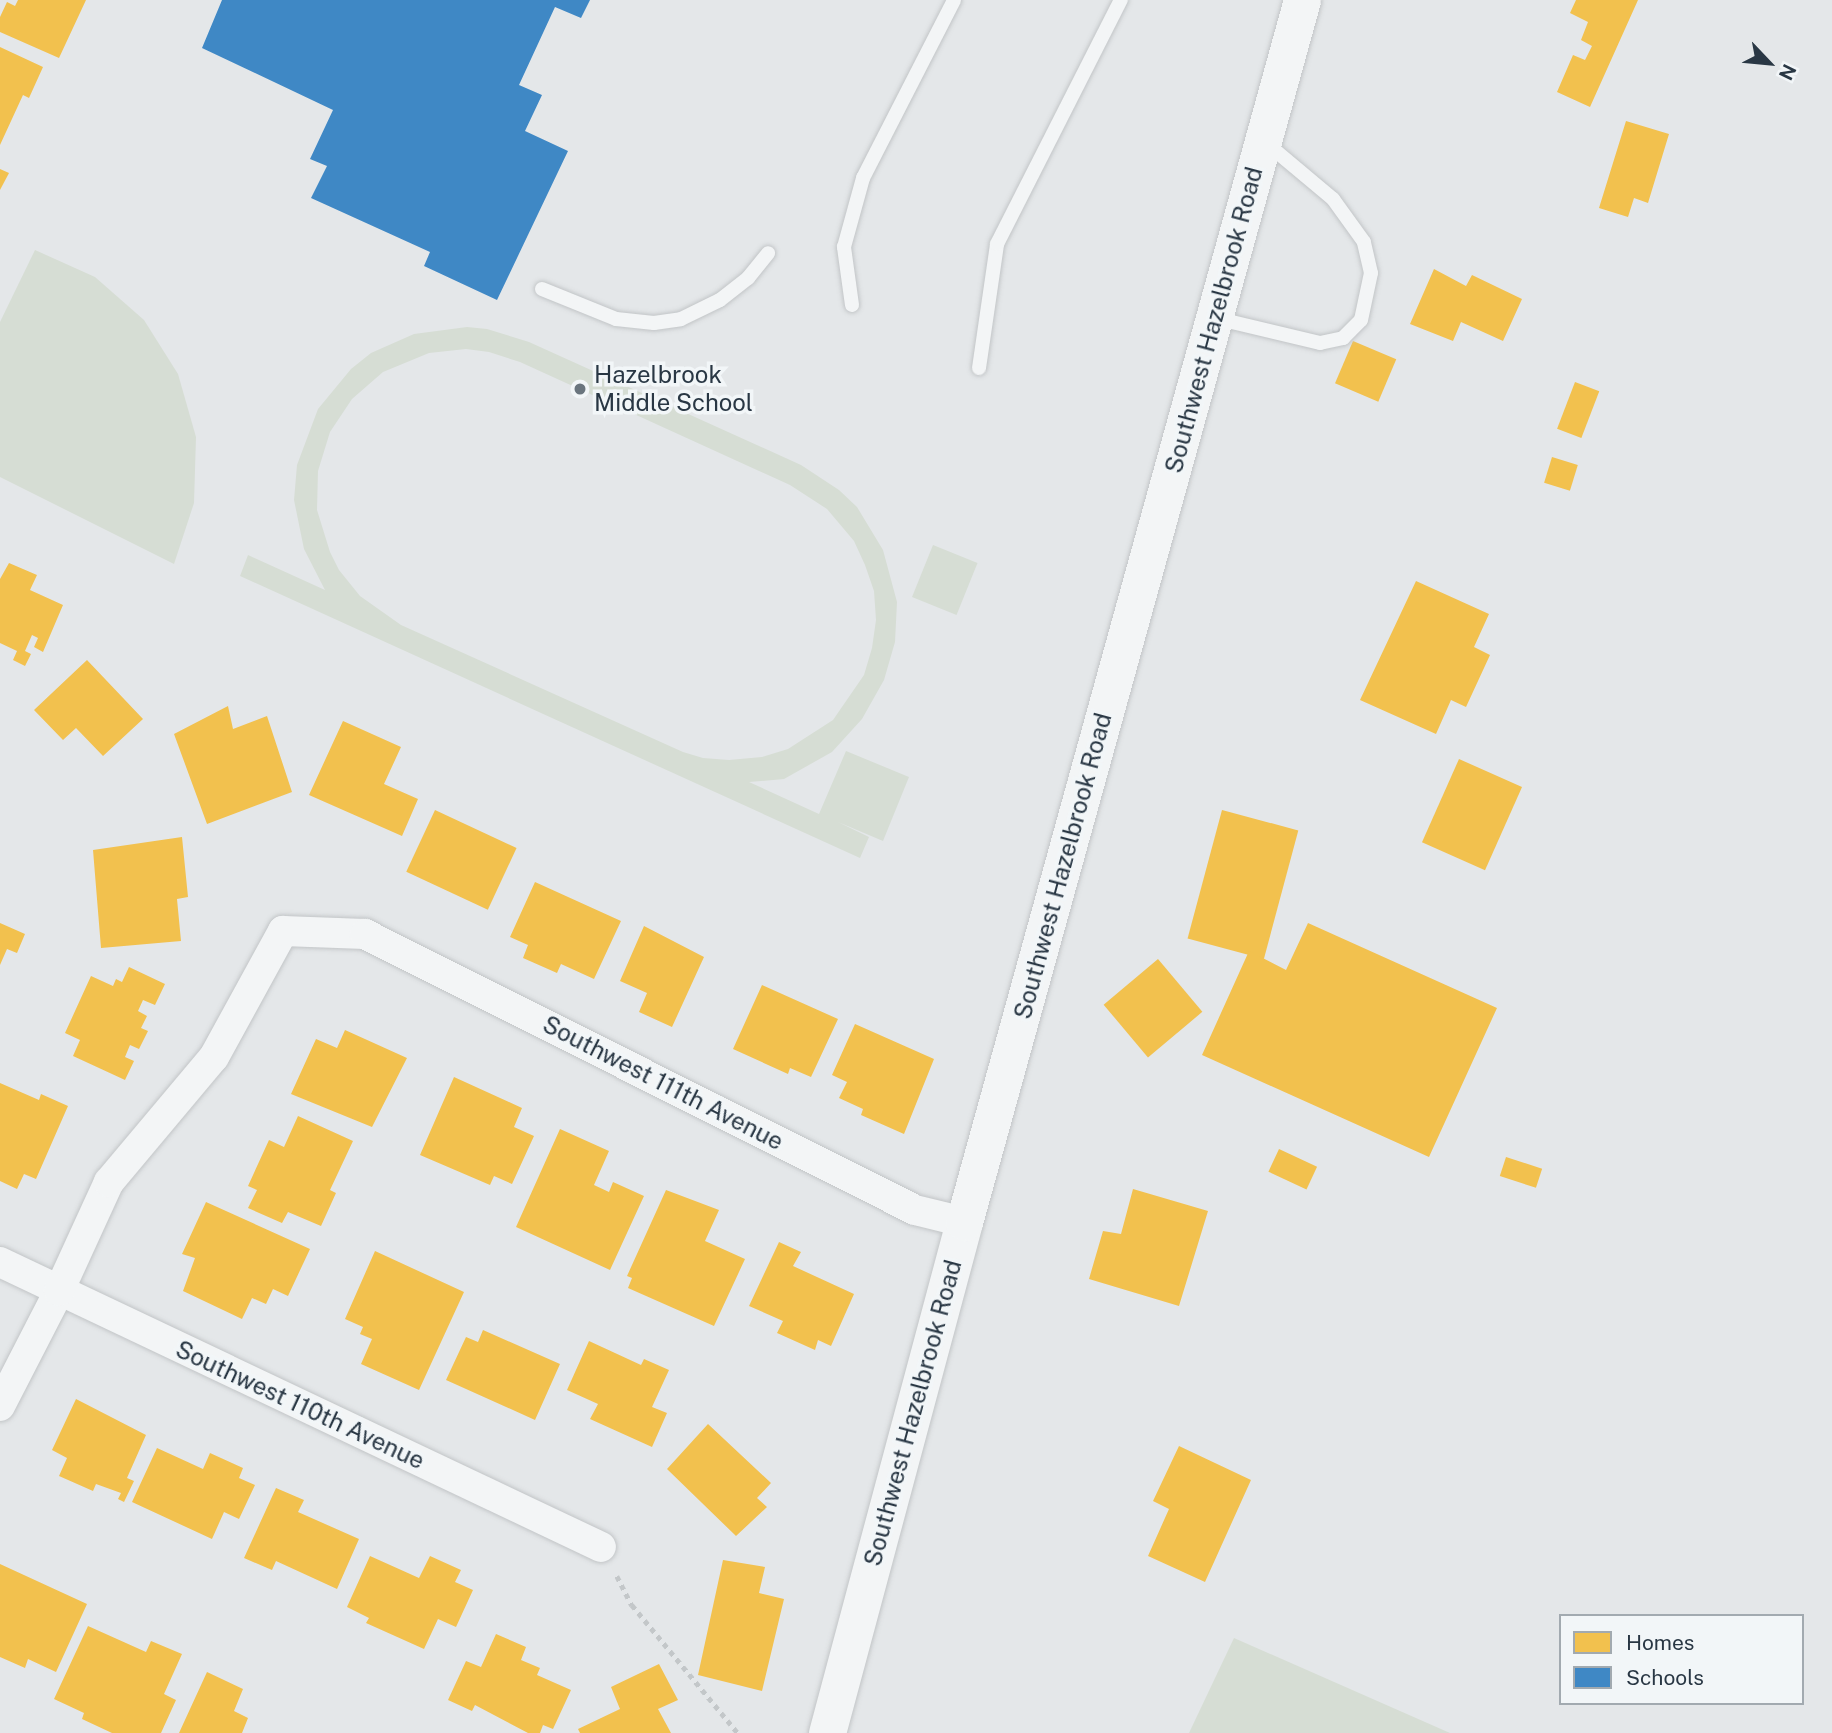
<!DOCTYPE html>
<html>
<head>
<meta charset="utf-8">
<style>
  body { margin:0 }
  #map { position:relative; width:1832px; height:1733px; overflow:hidden; background:#e4e7e9; font-family:"Public Sans",sans-serif }
  div>[style] { position:absolute }
  .green>* { inset:0; background:#d6ddd4; transform-origin:0 0 }
  .homes>* { inset:0; background:#f2c14e; transform-origin:0 0 }
  .schools>* { inset:0; background:#3f88c5 }
  .path>* { height:4.5px; margin-top:-2.25px; transform-origin:0; background:repeating-linear-gradient(90deg,#c3c7c9 0 5px,transparent 0 10px) }
  .roads { filter:drop-shadow(0 0 2px #c2c5c7) drop-shadow(0 0 2px #c2c5c7) }
  .service>* { height:14px; margin:-7px; padding:0 7px; transform-origin:7px; border-radius:7px; background:#f3f5f6 }
  .minor>* { height:30px; margin:-15px; padding:0 15px; transform-origin:15px; border-radius:15px; background:#f3f5f6 }
  .tertiary>* { height:37px; margin:-18.5px; padding:0 18.5px; transform-origin:18.5px; border-radius:18.5px; background:#f3f5f6 }
  .dots>* { width:19px; height:19px; translate:-50% -50%; box-sizing:border-box; border:4px solid #f2f6f8; border-radius:50% }
  span { translate:-50% -50%; white-space:nowrap; text-align:center; line-height:1.15; -webkit-text-stroke:7px #f2f6f8; paint-order:stroke }
  .street-label { font-size:24px; color:#293744 }
  .poi-label { font-size:24px; color:#293744 }
  .left { translate:0 -50%; text-align:left }
  .legend { position:absolute; left:1559px; top:1614px; width:245px; height:91px; box-sizing:border-box; background:#f2f6f8; border:2px solid #a2aab0; margin:0; padding:9px 12px; list-style:none; font-size:21px; color:#293744 }
  .legend li { display:flex; align-items:center; gap:14px; height:35px }
  .legend b { width:35px; border:2px solid #a2aab0 }
  .north { position:absolute; left:1734px; top:28px; width:70px; height:70px; -webkit-text-stroke:5px #f2f6f8; paint-order:stroke; rotate:116deg; font-size:19px; font-weight:700; line-height:28px; text-align:center; color:#293744 }
  .north::after { content:''; display:block; margin:auto; width:24px; height:32px; background:#293744; clip-path:polygon(50% 0,100% 100%,50% 72%,0 100%) }
</style>
</head>
<body>
<div id="map">
  <div class="green">
    <div style="clip-path:polygon(35px 250px,95px 277px,144px 320px,178px 374px,196px 437px,194px 503px,174px 564px,0 477px,0 322px)"></div>
    <div style="clip-path:polygon(evenodd,467px 327px,487px 329px,529px 342px,801px 465px,839px 490px,857px 507px,883px 550px,897px 602px,895px 642px,884px 680px,862px 719px,832px 752px,784px 779px,749px 782px,819px 814px,846px 751px,909px 777px,883px 841px,838px 822px,869px 837px,860px 858px,240px 576px,248px 555px,325px 590px,304px 549px,294px 500px,297px 465px,318px 409px,351px 369px,371px 353px,414px 334px,467px 327px,466px 349px,489px 352px,520px 362px,790px 485px,827px 509px,854px 541px,865px 565px,874px 591px,876px 620px,872px 648px,864px 675px,833px 720px,788px 749px,762px 757px,729px 760px,703px 758px,683px 752px,401px 625px,360px 596px,339px 570px,330px 552px,317px 510px,318px 471px,330px 432px,352px 399px,383px 372px,429px 353px,466px 349px)"></div>
    <div style="left:933px;top:545px;width:48px;height:56px;rotate:22deg"></div>
    <div style="clip-path:polygon(1234px 1638px,1450px 1733px,1189px 1733px)"></div>
  </div>
  <div class="homes">
    <div style="clip-path:polygon(18px 0,86px 0,59px 58px,0 32px,0 17px,7px 2px,15px 6px)"></div>
    <div style="clip-path:polygon(1576px 0,1638px 0,1590px 107px,1557px 92px,1573px 55px,1585px 60px,1592px 46px,1581px 40px,1588px 22px,1570px 13px)"></div>
    <div style="clip-path:polygon(0 47px,43px 67px,29px 98px,23px 95px,0 145px)"></div>
    <div style="clip-path:polygon(1626px 121px,1669px 134px,1648px 203px,1634px 198px,1628px 217px,1599px 208px)"></div>
    <div style="clip-path:polygon(0 169px,9px 173px,0 190px)"></div>
    <div style="clip-path:polygon(1434px 269px,1466px 286px,1472px 275px,1522px 299px,1503px 341px,1461px 322px,1453px 341px,1410px 324px)"></div>
    <div style="left:1353px;top:341px;width:47px;height:46px;rotate:23deg"></div>
    <div style="left:1575px;top:382px;width:26px;height:50px;rotate:21deg"></div>
    <div style="left:1552px;top:457px;width:27px;height:27px;rotate:17deg"></div>
    <div style="clip-path:polygon(9px 563px,37px 575px,30px 590px,63px 605px,43px 652px,34px 647px,38px 638px,32px 635px,25px 651px,31px 654px,25px 666px,13px 660px,17px 651px,0 643px,0 579px)"></div>
    <div style="clip-path:polygon(1416px 581px,1489px 614px,1474px 647px,1490px 655px,1466px 707px,1451px 700px,1436px 734px,1360px 700px)"></div>
    <div style="clip-path:polygon(87px 660px,143px 719px,103px 756px,76px 728px,63px 740px,34px 710px)"></div>
    <div style="clip-path:polygon(228px 706px,233px 729px,267px 716px,292px 792px,207px 824px,174px 734px)"></div>
    <div style="clip-path:polygon(343px 721px,401px 747px,384px 784px,418px 799px,402px 836px,309px 795px)"></div>
    <div style="left:1459px;top:759px;width:69px;height:91px;rotate:24deg"></div>
    <div style="left:435px;top:810px;width:90px;height:68px;rotate:25deg"></div>
    <div style="left:1222px;top:810px;width:79px;height:133px;rotate:15deg"></div>
    <div style="clip-path:polygon(182px 837px,188px 897px,177px 899px,181px 941px,101px 948px,93px 850px)"></div>
    <div style="clip-path:polygon(535px 882px,621px 921px,594px 979px,561px 964px,557px 973px,523px 958px,528px 945px,510px 937px)"></div>
    <div style="clip-path:polygon(0 923px,25px 934px,17px 953px,7px 949px,0 965px)"></div>
    <div style="clip-path:polygon(1308px 923px,1497px 1008px,1429px 1157px,1202px 1055px,1249px 951px,1286px 970px)"></div>
    <div style="clip-path:polygon(644px 926px,704px 957px,672px 1027px,639px 1012px,647px 993px,620px 981px)"></div>
    <div style="left:1158px;top:959px;width:69px;height:71px;rotate:50deg"></div>
    <div style="clip-path:polygon(129px 967px,165px 984px,155px 1005px,143px 1000px,138px 1011px,147px 1016px,141px 1028px,148px 1031px,139px 1049px,130px 1045px,125px 1057px,134px 1061px,125px 1080px,73px 1056px,80px 1040px,65px 1033px,91px 976px,113px 986px,116px 979px,122px 982px)"></div>
    <div style="clip-path:polygon(762px 985px,838px 1019px,811px 1077px,790px 1068px,788px 1074px,733px 1049px)"></div>
    <div style="clip-path:polygon(855px 1024px,934px 1059px,904px 1134px,861px 1115px,863px 1109px,839px 1098px,847px 1082px,832px 1075px)"></div>
    <div style="clip-path:polygon(345px 1030px,407px 1058px,372px 1127px,291px 1094px,316px 1039px,337px 1048px)"></div>
    <div style="clip-path:polygon(454px 1077px,522px 1108px,514px 1127px,534px 1136px,512px 1184px,494px 1176px,490px 1185px,420px 1155px)"></div>
    <div style="clip-path:polygon(0 1083px,39px 1100px,41px 1094px,68px 1106px,36px 1179px,24px 1174px,17px 1189px,0 1181px)"></div>
    <div style="clip-path:polygon(298px 1116px,353px 1141px,330px 1190px,336px 1193px,321px 1226px,288px 1212px,282px 1223px,248px 1208px,257px 1190px,248px 1186px,269px 1140px,284px 1147px)"></div>
    <div style="clip-path:polygon(560px 1129px,609px 1151px,594px 1185px,609px 1192px,613px 1182px,644px 1196px,610px 1270px,516px 1227px)"></div>
    <div style="left:1279px;top:1149px;width:42px;height:25px;rotate:25deg"></div>
    <div style="left:1506px;top:1157px;width:38px;height:20px;rotate:18deg"></div>
    <div style="clip-path:polygon(1133px 1189px,1208px 1211px,1179px 1306px,1089px 1279px,1103px 1231px,1121px 1234px)"></div>
    <div style="clip-path:polygon(666px 1190px,719px 1210px,705px 1241px,745px 1259px,714px 1326px,628px 1288px,632px 1278px,627px 1276px)"></div>
    <div style="clip-path:polygon(206px 1202px,310px 1249px,288px 1296px,273px 1289px,266px 1304px,252px 1298px,242px 1319px,183px 1291px,195px 1258px,182px 1254px)"></div>
    <div style="clip-path:polygon(779px 1242px,801px 1252px,793px 1266px,854px 1294px,831px 1346px,818px 1340px,815px 1350px,777px 1333px,783px 1321px,749px 1306px)"></div>
    <div style="clip-path:polygon(375px 1251px,464px 1292px,419px 1390px,361px 1364px,372px 1339px,360px 1334px,363px 1327px,345px 1319px)"></div>
    <div style="clip-path:polygon(483px 1330px,560px 1364px,535px 1420px,446px 1380px,466px 1337px,478px 1342px)"></div>
    <div style="clip-path:polygon(589px 1341px,641px 1365px,644px 1359px,669px 1370px,652px 1407px,667px 1413px,652px 1447px,590px 1419px,598px 1404px,567px 1390px)"></div>
    <div style="clip-path:polygon(76px 1399px,146px 1435px,127px 1478px,134px 1481px,124px 1502px,118px 1499px,121px 1493px,96px 1484px,93px 1491px,59px 1476px,67px 1458px,52px 1450px)"></div>
    <div style="clip-path:polygon(708px 1424px,771px 1483px,757px 1498px,767px 1507px,736px 1536px,667px 1469px)"></div>
    <div style="clip-path:polygon(1179px 1446px,1251px 1480px,1205px 1582px,1148px 1556px,1169px 1509px,1153px 1501px)"></div>
    <div style="clip-path:polygon(157px 1448px,203px 1469px,210px 1453px,243px 1468px,239px 1478px,255px 1485px,239px 1519px,224px 1512px,212px 1539px,132px 1502px)"></div>
    <div style="clip-path:polygon(276px 1488px,304px 1500px,298px 1512px,359px 1539px,337px 1589px,276px 1561px,272px 1570px,244px 1558px)"></div>
    <div style="clip-path:polygon(370px 1556px,419px 1578px,430px 1556px,461px 1570px,455px 1582px,473px 1590px,456px 1627px,438px 1619px,424px 1649px,366px 1623px,369px 1618px,347px 1607px)"></div>
    <div style="clip-path:polygon(723px 1560px,765px 1567px,759px 1593px,784px 1599px,762px 1691px,698px 1675px)"></div>
    <div style="clip-path:polygon(0 1564px,87px 1604px,56px 1672px,28px 1659px,25px 1668px,0 1657px)"></div>
    <div style="clip-path:polygon(88px 1626px,146px 1652px,151px 1641px,182px 1654px,164px 1694px,176px 1700px,161px 1733px,112px 1733px,82px 1719px,84px 1713px,54px 1699px)"></div>
    <div style="clip-path:polygon(496px 1634px,526px 1647px,521px 1660px,540px 1668px,537px 1675px,571px 1690px,553px 1729px,543px 1725px,540px 1733px,528px 1733px,475px 1705px,472px 1711px,448px 1700px,466px 1661px,481px 1667px)"></div>
    <div style="clip-path:polygon(659px 1664px,678px 1700px,658px 1709px,671px 1733px,580px 1733px,578px 1729px,620px 1709px,611px 1687px)"></div>
    <div style="clip-path:polygon(207px 1672px,243px 1689px,234px 1711px,248px 1718px,242px 1733px,179px 1733px)"></div>
  </div>
  <div class="schools">
    <div style="clip-path:polygon(222px 0,590px 0,581px 18px,555px 7px,519px 85px,542px 95px,525px 131px,568px 151px,497px 300px,424px 266px,430px 252px,311px 198px,327px 166px,310px 159px,333px 110px,202px 48px)"></div>
  </div>
  <div class="path">
    <div style="left:617px;top:1576px;width:33px;rotate:63deg"></div>
    <div style="left:632px;top:1605px;width:166px;rotate:50.4deg"></div>
  </div>
  <div class="roads">
    <div class="service">
      <div style="left:542px;top:289px;width:80px;rotate:22.1deg"></div>
      <div style="left:616px;top:319px;width:38px;rotate:6deg"></div>
      <div style="left:654px;top:323px;width:27px;rotate:-8deg"></div>
      <div style="left:681px;top:319px;width:43px;rotate:-26deg"></div>
      <div style="left:720px;top:300px;width:36px;rotate:-38deg"></div>
      <div style="left:748px;top:278px;width:32px;rotate:-51deg"></div>
      <div style="left:852px;top:305px;width:59px;rotate:-97.9deg"></div>
      <div style="left:844px;top:247px;width:72px;rotate:-74.6deg"></div>
      <div style="left:863px;top:178px;width:200px;rotate:-62.9deg"></div>
      <div style="left:1215px;top:318px;width:108px;rotate:13.4deg"></div>
      <div style="left:1320px;top:343px;width:24px;rotate:-12deg"></div>
      <div style="left:1343px;top:338px;width:25px;rotate:-45deg"></div>
      <div style="left:1361px;top:320px;width:48px;rotate:-78deg"></div>
      <div style="left:1371px;top:273px;width:32px;rotate:-103deg"></div>
      <div style="left:1364px;top:242px;width:53px;rotate:-125.8deg"></div>
      <div style="left:1333px;top:199px;width:89px;rotate:-140deg"></div>
      <div style="left:979px;top:368px;width:125px;rotate:-81.7deg"></div>
      <div style="left:997px;top:244px;width:274px;rotate:-63.1deg"></div>
    </div>
    <div class="minor">
      <div style="left:0;top:1262px;width:665px;rotate:25.37deg"></div>
      <div style="left:0;top:1406px;width:129px;rotate:-62.8deg"></div>
      <div style="left:59px;top:1291px;width:120px;rotate:-65.4deg"></div>
      <div style="left:109px;top:1182px;width:163px;rotate:-50deg"></div>
      <div style="left:214px;top:1057px;width:144px;rotate:-61.3deg"></div>
      <div style="left:283px;top:931px;width:82px;rotate:2.1deg"></div>
      <div style="left:365px;top:934px;width:615px;rotate:26.65deg"></div>
      <div style="left:915px;top:1210px;width:50px;rotate:13.8deg"></div>
    </div>
    <div class="tertiary">
      <div style="left:827px;top:1733px;width:529px;rotate:-74.99deg"></div>
      <div style="left:964px;top:1222px;width:1268px;rotate:-74.54deg"></div>
    </div>
  </div>
  <div class="dots">
    <div style="left:580px;top:389px;background:#6a757e"></div>
  </div>
  <div class="street-label">
    <span style="left:1214px;top:320px;rotate:-75deg">Southwest Hazelbrook Road</span>
    <span style="left:1063px;top:866px;rotate:-75deg">Southwest Hazelbrook Road</span>
    <span style="left:663px;top:1083px;rotate:27deg">Southwest 111th Avenue</span>
    <span style="left:300px;top:1405px;rotate:25deg">Southwest 110th Avenue</span>
    <span style="left:913px;top:1413px;rotate:-75deg">Southwest Hazelbrook Road</span>
  </div>
  <div class="poi-label">
    <span class="left" style="left:594px;top:389px">Hazelbrook<br>Middle School</span>
  </div>
  <ul class="legend">
  <li><b style="height:19px;background:#f2c14e"></b>Homes</li>
  <li><b style="height:19px;background:#3f88c5"></b>Schools</li>
  </ul>
  <div class="north">N</div>
</div>
</body>
</html>
